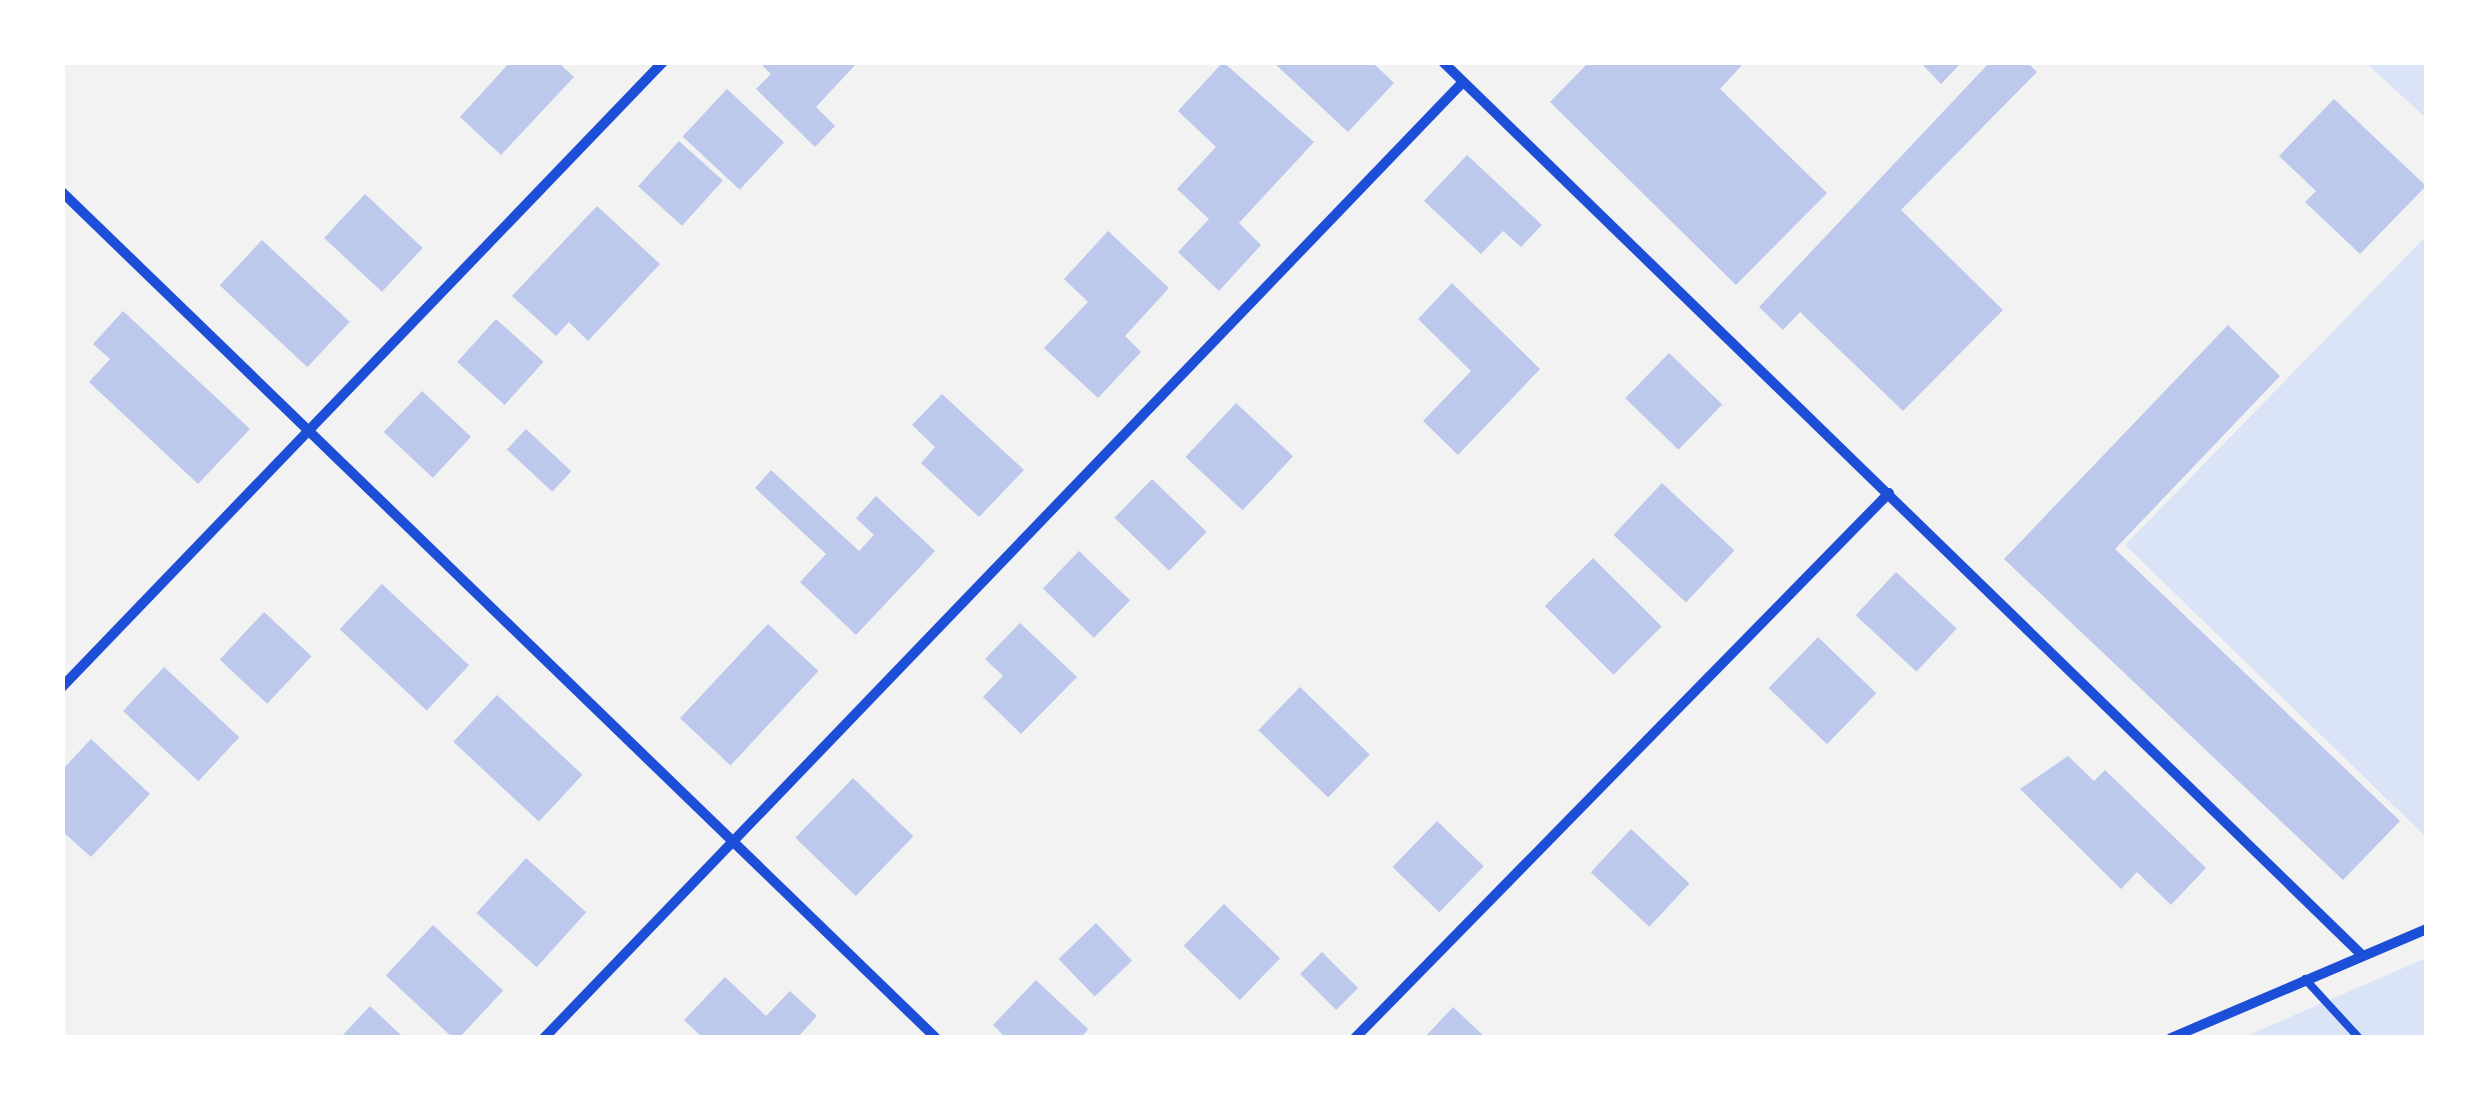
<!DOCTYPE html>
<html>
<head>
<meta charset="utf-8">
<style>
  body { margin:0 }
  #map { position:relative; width:2489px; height:1100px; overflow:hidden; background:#f2f2f2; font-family:Poppins,sans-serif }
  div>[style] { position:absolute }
  .green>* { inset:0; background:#dbe4f7 }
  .building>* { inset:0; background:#bdc9ec; transform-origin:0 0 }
  .service>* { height:8px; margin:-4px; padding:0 4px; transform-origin:4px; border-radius:4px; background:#1d4ed8 }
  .minor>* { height:10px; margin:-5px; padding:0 5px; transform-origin:5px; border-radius:5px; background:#1d4ed8 }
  span { translate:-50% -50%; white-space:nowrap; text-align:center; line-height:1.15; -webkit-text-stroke:8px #fff; paint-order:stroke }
  .frame { position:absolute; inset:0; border:65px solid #fff; pointer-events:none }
</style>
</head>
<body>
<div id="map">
  <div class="green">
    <div style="clip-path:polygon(2366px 63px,2426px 63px,2426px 118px)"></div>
    <div style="clip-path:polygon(2426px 236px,2426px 837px,2125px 545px)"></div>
    <div style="clip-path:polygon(2426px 958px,2426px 1037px,2244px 1037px)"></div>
  </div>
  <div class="building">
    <div style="clip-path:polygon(510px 62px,558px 62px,574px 77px,501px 155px,460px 117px)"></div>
    <div style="clip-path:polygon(759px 62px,858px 62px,816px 107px,835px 126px,815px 147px,756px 89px,771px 74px)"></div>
    <div style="clip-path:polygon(1223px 62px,1314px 142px,1239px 223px,1261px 245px,1219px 291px,1178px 252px,1209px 219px,1177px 189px,1216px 147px,1178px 111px)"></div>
    <div style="clip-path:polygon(1273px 62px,1372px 62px,1394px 83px,1348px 132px)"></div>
    <div style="clip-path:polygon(1589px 62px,1745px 62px,1720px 89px,1827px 193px,1736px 285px,1550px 102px)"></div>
    <div style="clip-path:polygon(1920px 62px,1962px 62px,1941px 84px)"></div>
    <div style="clip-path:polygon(1990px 62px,2027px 62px,2037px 72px,1901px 210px,2003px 310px,1903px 411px,1800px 312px,1783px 330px,1759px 307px)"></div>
    <div style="left:727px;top:89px;width:78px;height:65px;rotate:43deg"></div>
    <div style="clip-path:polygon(2334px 99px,2426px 186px,2360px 254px,2305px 202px,2316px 191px,2279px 156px)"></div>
    <div style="left:679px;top:141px;width:59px;height:61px;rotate:42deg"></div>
    <div style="clip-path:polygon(1467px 155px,1542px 225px,1521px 247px,1503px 231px,1481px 254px,1424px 201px)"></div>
    <div style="left:365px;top:194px;width:79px;height:60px;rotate:43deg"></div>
    <div style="clip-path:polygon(597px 206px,660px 264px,588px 341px,569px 322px,556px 336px,512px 296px)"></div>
    <div style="clip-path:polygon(1108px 231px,1169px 288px,1125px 336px,1141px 352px,1098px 398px,1044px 348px,1088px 302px,1064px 279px)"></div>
    <div style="left:262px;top:240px;width:120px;height:62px;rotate:43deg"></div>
    <div style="clip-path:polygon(1452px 283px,1540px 369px,1458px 455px,1423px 421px,1471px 371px,1418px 319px)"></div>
    <div style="clip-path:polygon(123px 311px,250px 429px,198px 484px,89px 382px,110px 359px,93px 344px)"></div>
    <div style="left:496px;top:319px;width:64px;height:58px;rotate:42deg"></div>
    <div style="clip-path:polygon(2228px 325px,2280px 376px,2115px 549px,2400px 821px,2343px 880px,2004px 559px)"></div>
    <div style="left:1669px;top:353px;width:74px;height:63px;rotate:44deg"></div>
    <div style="left:422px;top:391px;width:67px;height:56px;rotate:43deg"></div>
    <div style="clip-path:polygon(942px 394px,1024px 470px,979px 517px,921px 463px,935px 447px,912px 425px)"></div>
    <div style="left:1236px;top:403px;width:78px;height:74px;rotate:43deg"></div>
    <div style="left:526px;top:429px;width:62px;height:28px;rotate:43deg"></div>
    <div style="clip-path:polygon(771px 470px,859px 551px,874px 535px,856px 518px,876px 496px,935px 551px,856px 635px,800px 582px,826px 554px,755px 488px)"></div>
    <div style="left:1152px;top:479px;width:76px;height:54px;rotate:44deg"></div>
    <div style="left:1662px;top:483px;width:99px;height:71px;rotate:43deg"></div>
    <div style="left:1079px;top:551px;width:71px;height:52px;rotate:44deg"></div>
    <div style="left:1593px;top:558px;width:97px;height:68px;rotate:45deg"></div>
    <div style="left:1896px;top:572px;width:83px;height:59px;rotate:43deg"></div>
    <div style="left:382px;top:584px;width:119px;height:62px;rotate:43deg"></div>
    <div style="left:264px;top:612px;width:65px;height:65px;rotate:43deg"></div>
    <div style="clip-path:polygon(1020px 623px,1077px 677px,1021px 734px,983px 697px,1003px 676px,985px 659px)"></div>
    <div style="left:768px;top:624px;width:69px;height:129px;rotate:43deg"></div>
    <div style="left:1818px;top:637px;width:81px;height:71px;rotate:44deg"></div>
    <div style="left:164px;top:667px;width:103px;height:60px;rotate:43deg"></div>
    <div style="left:1300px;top:687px;width:97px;height:60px;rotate:44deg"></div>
    <div style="left:497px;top:695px;width:117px;height:64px;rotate:43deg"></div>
    <div style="clip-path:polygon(91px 739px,150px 794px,91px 857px,62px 831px,62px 770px)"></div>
    <div style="clip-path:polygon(2068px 756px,2094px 781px,2105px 770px,2206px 868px,2171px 905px,2137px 872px,2121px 889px,2020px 789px)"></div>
    <div style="left:853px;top:778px;width:84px;height:83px;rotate:44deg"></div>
    <div style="left:1437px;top:821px;width:65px;height:64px;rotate:44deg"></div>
    <div style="left:1631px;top:829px;width:80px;height:59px;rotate:43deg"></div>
    <div style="left:526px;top:858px;width:81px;height:74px;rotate:42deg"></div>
    <div style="left:1224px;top:904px;width:78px;height:58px;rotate:44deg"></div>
    <div style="left:1096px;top:923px;width:52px;height:52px;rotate:46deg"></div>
    <div style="left:433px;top:925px;width:96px;height:69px;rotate:43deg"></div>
    <div style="left:1322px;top:952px;width:51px;height:31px;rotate:45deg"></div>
    <div style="clip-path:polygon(725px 977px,766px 1016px,790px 991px,817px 1016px,797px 1038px,703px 1038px,684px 1020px)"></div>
    <div style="clip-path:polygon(1036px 980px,1088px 1029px,1081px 1038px,1006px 1038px,993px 1025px)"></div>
    <div style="clip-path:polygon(370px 1006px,404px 1038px,340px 1038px)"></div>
    <div style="clip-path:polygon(1453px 1007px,1486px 1038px,1424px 1038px)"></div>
  </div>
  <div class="service">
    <div style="left:2305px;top:979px;width:80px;rotate:47.5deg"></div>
  </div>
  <div class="minor">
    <div style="left:1443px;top:62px;width:1280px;rotate:44.18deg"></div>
    <div style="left:62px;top:192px;width:1216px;rotate:44.07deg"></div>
    <div style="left:62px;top:687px;width:867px;rotate:-46.12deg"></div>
    <div style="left:544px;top:1038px;width:1326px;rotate:-46.13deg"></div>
    <div style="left:1355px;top:1038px;width:763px;rotate:-45.58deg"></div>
    <div style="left:2171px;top:1038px;width:277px;rotate:-23.1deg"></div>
  </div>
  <div class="frame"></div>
</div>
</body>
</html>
